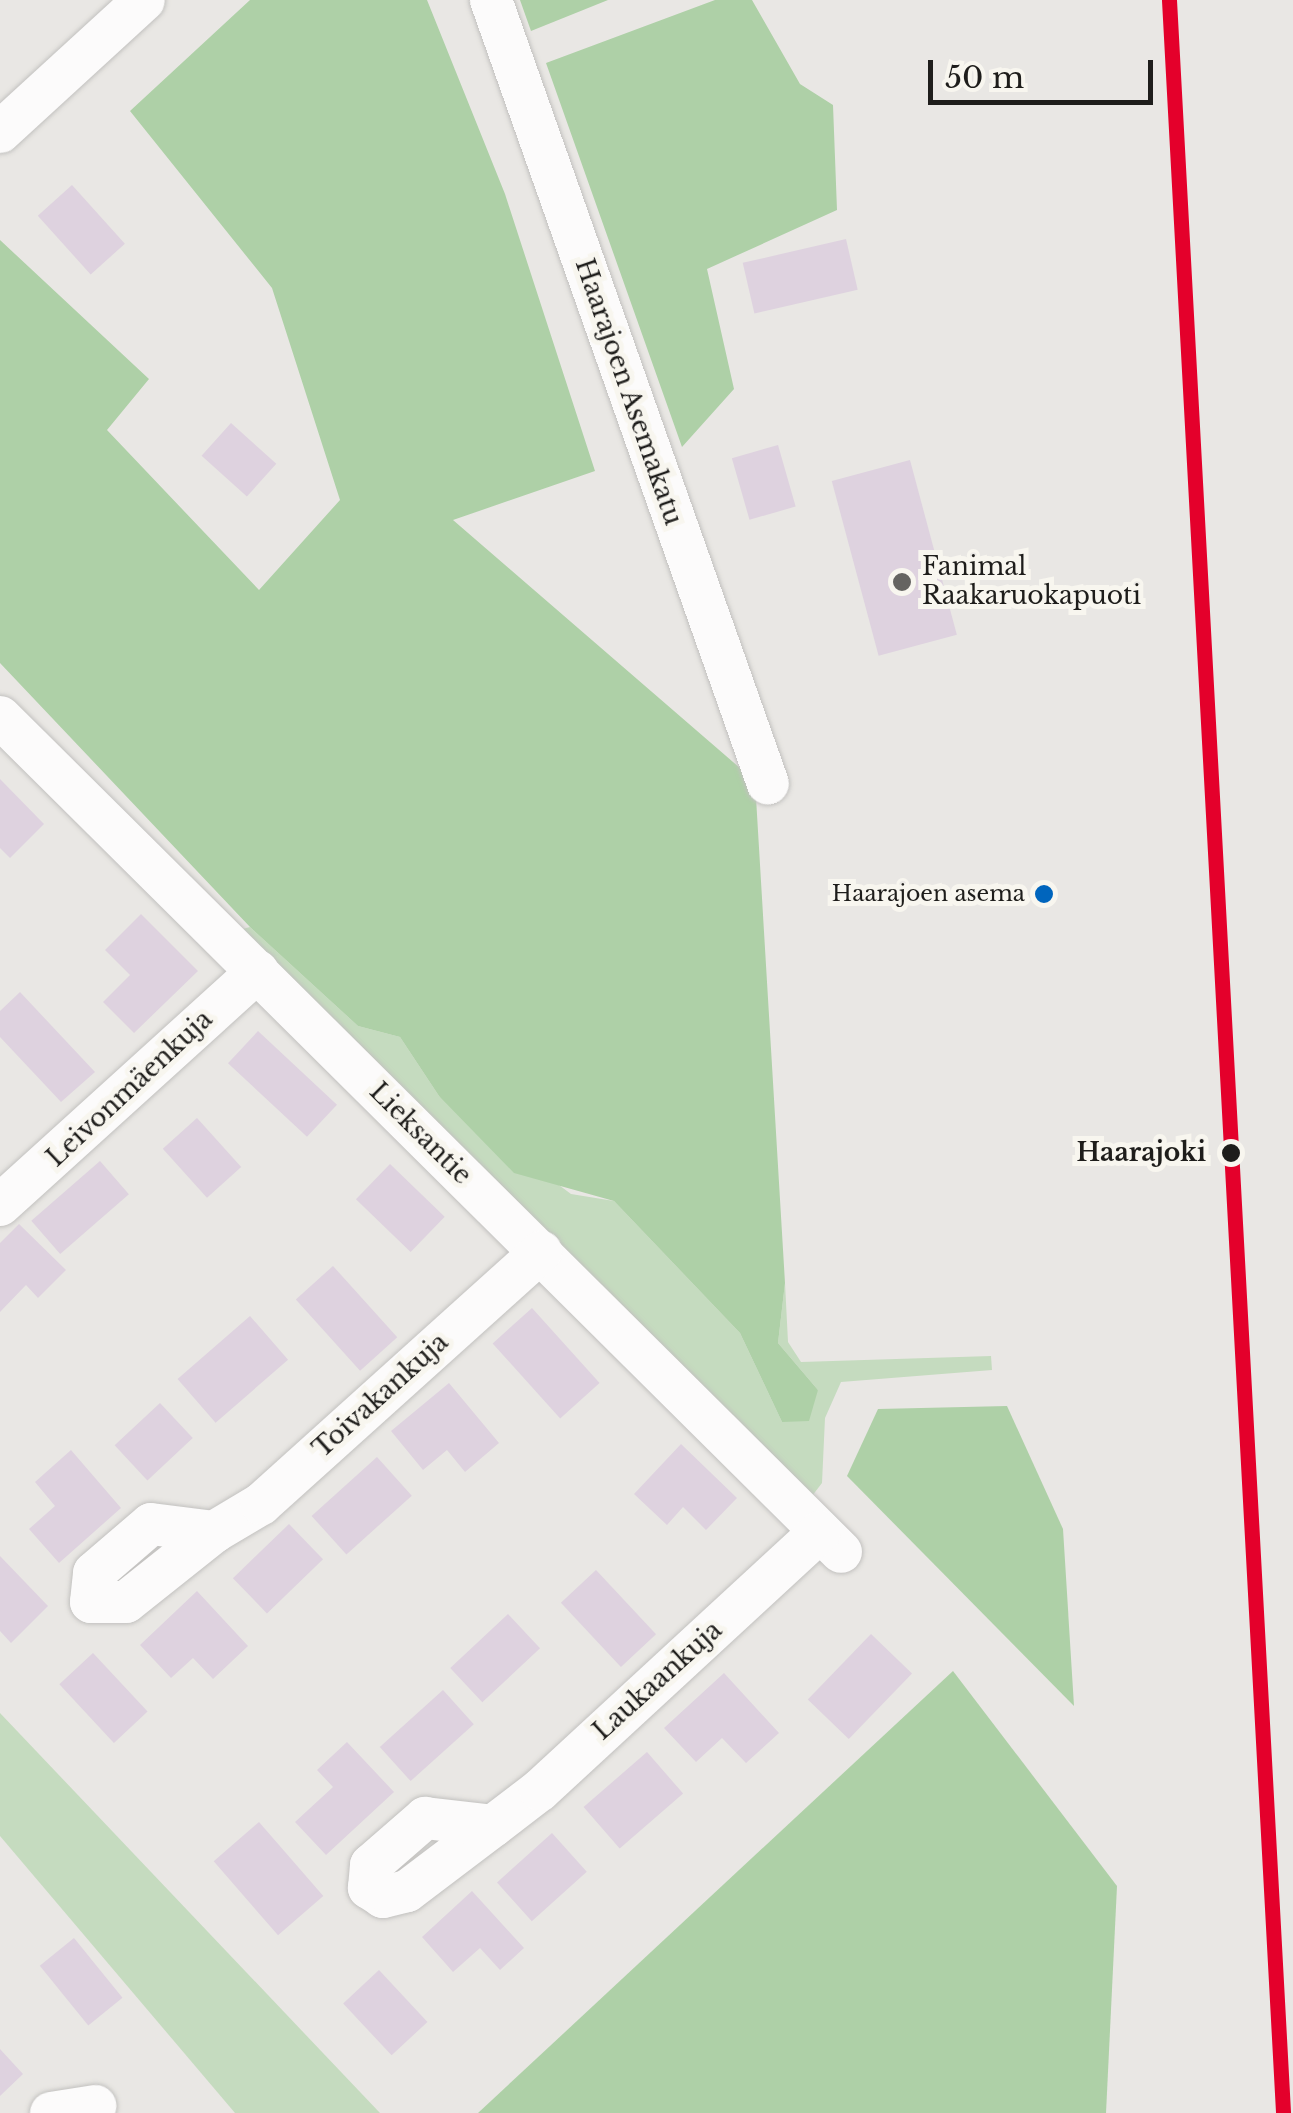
<!DOCTYPE html>
<html>
<head>
<meta charset="utf-8">
<style>
  body { margin:0 }
  #map { position:relative; width:1293px; height:2113px; overflow:hidden; background:#e9e7e4; font-family:"Libre Baskerville",serif }
  div>[style] { position:absolute }
  .green>* { inset:0; background:#c5dbbf }
  .forest>* { inset:0; background:#aed0a7 }
  .building>* { inset:0; background:#ded2df; transform-origin:0 0 }
  .roads { filter:drop-shadow(0 0 2px #c2c1bf) drop-shadow(0 0 2px #c2c1bf) }
  .minor>* { height:42px; margin:-21px; padding:0 21px; transform-origin:21px; border-radius:21px; background:#fcfbfb }
  .rail-1>* { height:15px; margin:-7.5px; padding:0 7.5px; transform-origin:7.5px; border-radius:7.5px; background:#e4002b }
  .dots>* { width:28px; height:28px; translate:-50% -50%; box-sizing:border-box; border:5px solid #f8f6ef; border-radius:50% }
  span { translate:-50% -50%; white-space:nowrap; text-align:center; line-height:1.15; -webkit-text-stroke:10px #f8f6ef; paint-order:stroke }
  .bus-label { font-size:22px; color:#1e1d1b }
  .right { translate:-100% -50%; text-align:right }
  .street-label { font-size:25px; color:#1e1d1b }
  .poi-label { font-size:25px; color:#1e1d1b }
  .left { translate:0 -50%; text-align:left }
  .stop-label { font-size:25px; color:#1e1d1b; font-weight:700 }
  .scale { position:absolute; left:928px; top:60px; width:225px; height:45px; box-sizing:border-box; border:5px solid #1e1d1b; border-top:0; padding-left:12px; font-size:30px; line-height:35px; white-space:nowrap; color:#1e1d1b; -webkit-text-stroke:8px #f8f6ef; paint-order:stroke }
</style>
</head>
<body>
<div id="map">
  <div class="green">
    <div style="clip-path:polygon(250px 927px,358px 1026px,400px 1037px,439px 1096px,571px 1194px,614px 1201px,740px 1333px,782px 1422px,818px 1390px,778px 1343px,785px 1283px,788px 1342px,801px 1362px,991px 1356px,992px 1370px,841px 1382px,825px 1418px,822px 1483px,812px 1496px,239px 930px)"></div>
    <div style="clip-path:polygon(0 1713px,380px 2113px,235px 2113px,0 1836px)"></div>
  </div>
  <div class="forest">
    <div style="clip-path:polygon(250px 0,427px 0,505px 194px,595px 471px,453px 520px,755px 781px,785px 1283px,778px 1343px,818px 1390px,809px 1421px,782px 1422px,740px 1333px,614px 1201px,514px 1173px,439px 1096px,400px 1037px,358px 1026px,250px 927px,0 663px,0 240px,149px 379px,107px 430px,259px 590px,340px 500px,272px 288px,130px 111px)"></div>
    <div style="clip-path:polygon(520px 0,608px 0,531px 31px)"></div>
    <div style="clip-path:polygon(715px 0,752px 0,800px 84px,833px 105px,837px 210px,707px 269px,734px 389px,682px 447px,546px 63px)"></div>
    <div style="clip-path:polygon(1007px 1406px,1063px 1529px,1074px 1706px,847px 1476px,878px 1409px)"></div>
    <div style="clip-path:polygon(953px 1671px,1117px 1886px,1106px 2113px,478px 2113px)"></div>
  </div>
  <div class="building">
    <div style="left:72px;top:185px;width:79px;height:46px;rotate:48deg"></div>
    <div style="left:846px;top:239px;width:52px;height:106px;rotate:77deg"></div>
    <div style="left:231px;top:423px;width:61px;height:44px;rotate:42deg"></div>
    <div style="left:778px;top:445px;width:64px;height:48px;rotate:74deg"></div>
    <div style="left:910px;top:460px;width:181px;height:81px;rotate:75deg"></div>
    <div style="clip-path:polygon(0 779px,44px 824px,10px 858px,0 848px)"></div>
    <div style="clip-path:polygon(141px 914px,198px 971px,134px 1033px,103px 1002px,130px 975px,105px 950px)"></div>
    <div style="clip-path:polygon(20px 992px,95px 1072px,61px 1102px,0 1037px,0 1011px)"></div>
    <div style="left:258px;top:1031px;width:108px;height:44px;rotate:43deg"></div>
    <div style="left:197px;top:1118px;width:66px;height:46px;rotate:48deg"></div>
    <div style="left:100px;top:1161px;width:44px;height:91px;rotate:49deg"></div>
    <div style="left:390px;top:1164px;width:76px;height:49px;rotate:44deg"></div>
    <div style="clip-path:polygon(19px 1224px,66px 1270px,38px 1298px,26px 1285px,0 1312px,0 1243px)"></div>
    <div style="left:333px;top:1266px;width:96px;height:50px;rotate:48deg"></div>
    <div style="left:532px;top:1308px;width:101px;height:53px;rotate:48deg"></div>
    <div style="left:250px;top:1316px;width:58px;height:96px;rotate:49deg"></div>
    <div style="clip-path:polygon(449px 1383px,499px 1443px,465px 1472px,447px 1450px,423px 1470px,391px 1431px)"></div>
    <div style="left:160px;top:1403px;width:48px;height:62px;rotate:47deg"></div>
    <div style="clip-path:polygon(681px 1444px,737px 1498px,706px 1530px,683px 1507px,667px 1525px,634px 1494px)"></div>
    <div style="clip-path:polygon(71px 1450px,121px 1508px,59px 1563px,29px 1529px,55px 1506px,35px 1482px)"></div>
    <div style="left:377px;top:1457px;width:52px;height:88px;rotate:48deg"></div>
    <div style="left:289px;top:1524px;width:49px;height:78px;rotate:46deg"></div>
    <div style="clip-path:polygon(0 1556px,48px 1606px,11px 1643px,0 1631px)"></div>
    <div style="left:596px;top:1570px;width:88px;height:48px;rotate:47deg"></div>
    <div style="clip-path:polygon(197px 1591px,248px 1646px,213px 1679px,193px 1658px,171px 1678px,140px 1645px)"></div>
    <div style="left:508px;top:1614px;width:47px;height:79px;rotate:47deg"></div>
    <div style="left:871px;top:1634px;width:57px;height:91px;rotate:44deg"></div>
    <div style="left:93px;top:1653px;width:80px;height:46px;rotate:47deg"></div>
    <div style="clip-path:polygon(724px 1673px,779px 1733px,746px 1763px,722px 1738px,696px 1762px,664px 1728px)"></div>
    <div style="left:443px;top:1690px;width:46px;height:85px;rotate:48deg"></div>
    <div style="clip-path:polygon(347px 1742px,394px 1792px,326px 1855px,295px 1822px,333px 1787px,317px 1770px)"></div>
    <div style="left:647px;top:1752px;width:55px;height:84px;rotate:49deg"></div>
    <div style="left:259px;top:1822px;width:98px;height:60px;rotate:49deg"></div>
    <div style="left:552px;top:1833px;width:52px;height:74px;rotate:48deg"></div>
    <div style="clip-path:polygon(472px 1891px,524px 1948px,500px 1970px,480px 1948px,453px 1972px,422px 1937px)"></div>
    <div style="left:74px;top:1938px;width:77px;height:44px;rotate:51deg"></div>
    <div style="left:379px;top:1970px;width:71px;height:49px;rotate:47deg"></div>
    <div style="clip-path:polygon(0 2049px,23px 2074px,0 2096px)"></div>
  </div>
  <div class="roads">
    <div class="minor">
      <div style="left:491px;top:0;width:831px;rotate:70.54deg"></div>
      <div style="left:0;top:132px;width:195px;rotate:-42.5deg"></div>
      <div style="left:0;top:717px;width:1185px;rotate:44.79deg"></div>
      <div style="left:0;top:1205px;width:348px;rotate:-42.2deg"></div>
      <div style="left:214px;top:1532px;width:112px;rotate:141.5deg"></div>
      <div style="left:126px;top:1602px;width:35px;rotate:180deg"></div>
      <div style="left:91px;top:1602px;width:29px;rotate:-84deg"></div>
      <div style="left:94px;top:1573px;width:75px;rotate:-40.7deg"></div>
      <div style="left:151px;top:1524px;width:64px;rotate:7.2deg"></div>
      <div style="left:214px;top:1532px;width:55px;rotate:-30.8deg"></div>
      <div style="left:261px;top:1504px;width:377px;rotate:-42deg"></div>
      <div style="left:493px;top:1826px;width:108px;rotate:142.9deg"></div>
      <div style="left:407px;top:1891px;width:25px;rotate:166deg"></div>
      <div style="left:383px;top:1897px;width:17px;rotate:-147deg"></div>
      <div style="left:369px;top:1888px;width:23px;rotate:-85deg"></div>
      <div style="left:371px;top:1865px;width:72px;rotate:-41deg"></div>
      <div style="left:425px;top:1818px;width:68px;rotate:6.7deg"></div>
      <div style="left:493px;top:1826px;width:59px;rotate:-37.5deg"></div>
      <div style="left:540px;top:1790px;width:381px;rotate:-42.7deg"></div>
      <div style="left:51px;top:2113px;width:45px;rotate:-9deg"></div>
    </div>
  </div>
  <div class="rail-1">
    <div style="left:1169px;top:0;width:2116px;rotate:86.91deg"></div>
  </div>
  <div class="dots">
    <div style="left:902px;top:582px;background:#656461"></div>
    <div style="left:1044px;top:894px;background:#0065bd"></div>
    <div style="left:1231px;top:1153px;background:#1e1d1b"></div>
  </div>
  <div class="bus-label">
    <span class="right" style="left:1025px;top:894px">Haarajoen asema</span>
  </div>
  <div class="street-label">
    <span style="left:628px;top:392px;rotate:71deg">Haarajoen Asemakatu</span>
    <span style="left:130px;top:1089px;rotate:-43deg">Leivonmäenkuja</span>
    <span style="left:420px;top:1134px;rotate:45deg">Lieksantie</span>
    <span style="left:381px;top:1396px;rotate:-42deg">Toivakankuja</span>
    <span style="left:658px;top:1681px;rotate:-42deg">Laukaankuja</span>
  </div>
  <div class="poi-label">
    <span class="left" style="left:922px;top:582px">Fanimal<br>Raakaruokapuoti</span>
  </div>
  <div class="stop-label">
    <span class="right" style="left:1206px;top:1153px">Haarajoki</span>
  </div>
  <div class="scale">50 m</div>
</div>
</body>
</html>
